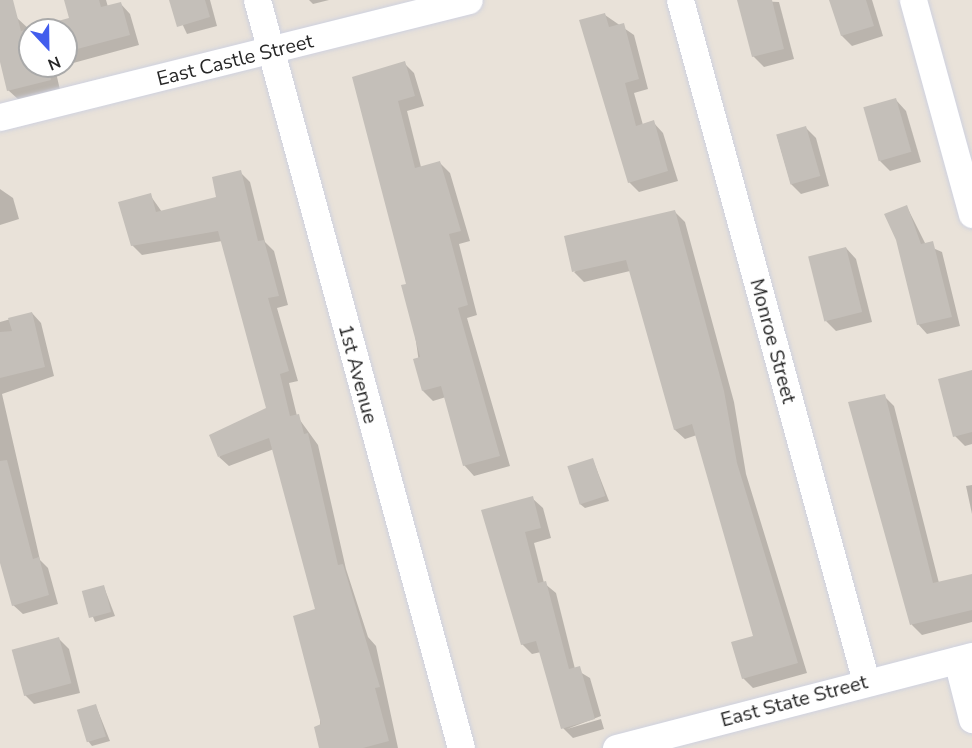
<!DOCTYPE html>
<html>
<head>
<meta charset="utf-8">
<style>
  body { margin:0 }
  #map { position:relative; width:972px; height:748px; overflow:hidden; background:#e9e2d9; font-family:"Nunito Sans",sans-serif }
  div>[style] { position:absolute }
  .shadow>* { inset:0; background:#0003 }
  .building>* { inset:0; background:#c4bfb9; transform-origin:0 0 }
  .roads { filter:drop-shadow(0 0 2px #ced1df) drop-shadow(0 0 2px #ced1df) }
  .minor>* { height:27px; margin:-13.5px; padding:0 13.5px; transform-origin:13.5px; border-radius:13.5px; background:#fff }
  span { translate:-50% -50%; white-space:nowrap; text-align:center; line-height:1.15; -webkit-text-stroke:5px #fff; paint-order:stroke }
  .street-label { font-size:20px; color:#272727 }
  .north { position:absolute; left:18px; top:18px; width:60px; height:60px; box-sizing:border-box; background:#fff; border:2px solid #a9a9a9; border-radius:50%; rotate:158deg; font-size:16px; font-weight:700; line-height:24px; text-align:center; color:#272727 }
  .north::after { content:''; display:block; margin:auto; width:21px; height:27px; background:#425ded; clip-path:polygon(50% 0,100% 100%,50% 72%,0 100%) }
</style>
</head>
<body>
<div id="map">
  <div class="shadow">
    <div style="clip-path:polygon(66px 0,106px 0,108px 7px,120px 3px,130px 14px,139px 45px,66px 65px,66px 30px,30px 30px,71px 19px)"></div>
    <div style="clip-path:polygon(171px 0,210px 0,217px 26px,187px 34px)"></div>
    <div style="clip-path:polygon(309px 0,329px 0,313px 4px)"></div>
    <div style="clip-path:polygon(739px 0,779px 2px,794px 59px,764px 67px,753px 56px)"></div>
    <div style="clip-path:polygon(831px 0,872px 0,883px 36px,852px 46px,842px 36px)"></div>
    <div style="clip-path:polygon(605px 15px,634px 35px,648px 89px,634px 93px,643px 125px,653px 122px,663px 133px,678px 181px,639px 192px,629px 182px)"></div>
    <div style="clip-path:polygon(16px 17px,30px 30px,30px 66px,62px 66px,55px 68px,60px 90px,19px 100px,8px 90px,0 56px,0 21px)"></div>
    <div style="clip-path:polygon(404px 63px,414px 73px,424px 106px,407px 111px,421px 167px,440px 163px,450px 173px,470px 241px,459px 244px,477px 315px,467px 318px,510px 466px,474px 476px,464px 465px,446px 397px,433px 401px,423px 391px,408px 285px,353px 78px)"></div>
    <div style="clip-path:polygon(896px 100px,906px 111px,921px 162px,890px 171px,880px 161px)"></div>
    <div style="clip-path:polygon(806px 128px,816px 138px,829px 186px,801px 194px,791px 184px,777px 136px)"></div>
    <div style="clip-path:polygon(240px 172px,250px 182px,265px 242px,274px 251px,288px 305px,277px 308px,298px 381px,289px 383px,297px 416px,318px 445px,346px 569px,368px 637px,376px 646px,398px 748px,321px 748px,316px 610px,274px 449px,229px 466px,219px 457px,267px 409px,222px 241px,142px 255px,132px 245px,150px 195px,162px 212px,218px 198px)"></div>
    <div style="clip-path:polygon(0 189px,13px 198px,19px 219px,0 225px)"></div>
    <div style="clip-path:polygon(907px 207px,926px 245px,942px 252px,960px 326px,927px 334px,918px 324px)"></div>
    <div style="clip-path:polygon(675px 212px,685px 222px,734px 402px,746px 474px,807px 673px,753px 688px,743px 678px,755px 637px,697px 435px,685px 439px,675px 430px,630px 271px,584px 282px,574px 272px)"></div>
    <div style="clip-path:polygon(846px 248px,856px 259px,872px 322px,836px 331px,826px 321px)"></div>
    <div style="clip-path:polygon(32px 313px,41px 323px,54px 376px,2px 394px,40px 560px,48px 568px,58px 604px,23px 614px,13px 605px,0 554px,0 322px)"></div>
    <div style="clip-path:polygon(972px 374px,972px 444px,965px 446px,955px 436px)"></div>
    <div style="clip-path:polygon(884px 396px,894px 406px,939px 583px,972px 576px,972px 622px,922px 635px,912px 625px)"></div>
    <div style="clip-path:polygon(593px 460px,609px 501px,585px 508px,580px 504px)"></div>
    <div style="clip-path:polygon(972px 485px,972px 514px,966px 486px)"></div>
    <div style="clip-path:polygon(532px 498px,543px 508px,551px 538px,534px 543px,544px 583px,556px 593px,575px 669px,590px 678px,601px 716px,567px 729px,601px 719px,604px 729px,573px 738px,563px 728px,541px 652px,532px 654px,522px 644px,483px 511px)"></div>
    <div style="clip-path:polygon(104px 587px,115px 616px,95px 622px,83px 592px)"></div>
    <div style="clip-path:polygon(59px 639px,69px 649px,80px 693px,34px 704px,24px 694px)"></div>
    <div style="clip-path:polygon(96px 706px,110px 741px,92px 746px,88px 741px)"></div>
  </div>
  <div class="building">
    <div style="clip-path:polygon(0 0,13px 0,21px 31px,69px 18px,64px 0,99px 0,101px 7px,121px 2px,130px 35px,66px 52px,66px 30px,30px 30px,30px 66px,48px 66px,51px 80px,7px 91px,0 62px)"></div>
    <div style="clip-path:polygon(169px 0,205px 0,210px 17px,177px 27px)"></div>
    <div style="clip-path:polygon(737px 0,772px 0,784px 49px,752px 57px)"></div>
    <div style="clip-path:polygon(829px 0,866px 0,874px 26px,841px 36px)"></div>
    <div style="clip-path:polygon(605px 13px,609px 27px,624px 23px,639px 79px,625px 83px,636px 126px,654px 120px,668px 171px,628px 183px,579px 20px)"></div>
    <div style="clip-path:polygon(405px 61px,415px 96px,398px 101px,415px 168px,440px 161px,461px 231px,449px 234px,468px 305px,458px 308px,500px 456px,463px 466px,441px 386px,422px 391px,413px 359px,420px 357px,401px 285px,406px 284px,352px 77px)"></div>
    <div style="left:896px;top:98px;width:56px;height:34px;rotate:74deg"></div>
    <div style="left:806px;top:126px;width:52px;height:31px;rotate:74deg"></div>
    <div style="clip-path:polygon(241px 170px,258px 241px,264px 240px,279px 296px,268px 298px,289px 371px,280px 374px,290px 416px,299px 414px,304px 434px,308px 433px,338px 565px,343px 564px,380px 687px,375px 688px,389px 741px,363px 748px,319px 748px,314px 727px,321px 724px,293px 616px,315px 609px,269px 438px,218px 457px,209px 435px,266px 408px,218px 231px,131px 246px,118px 202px,151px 193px,156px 212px,216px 197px,212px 177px)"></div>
    <div style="clip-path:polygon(907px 205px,921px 244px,933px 241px,952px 317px,917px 325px,896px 240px,884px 214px)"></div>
    <div style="clip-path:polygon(675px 210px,724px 391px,737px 463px,798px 663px,742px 679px,731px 642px,753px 636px,692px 424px,674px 430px,626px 260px,572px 272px,564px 236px)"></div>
    <div style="left:846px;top:247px;width:67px;height:39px;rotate:76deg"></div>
    <div style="clip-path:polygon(32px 312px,45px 367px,0 378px,0 332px,12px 331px,8px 318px)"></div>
    <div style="clip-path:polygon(972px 370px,972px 432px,953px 437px,938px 379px)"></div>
    <div style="clip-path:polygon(885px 394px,933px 583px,972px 574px,972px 610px,910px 625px,848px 402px)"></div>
    <div style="left:593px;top:458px;width:40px;height:27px;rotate:72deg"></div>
    <div style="clip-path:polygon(7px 460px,33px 559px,39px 557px,49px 595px,12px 606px,0 563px,0 461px)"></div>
    <div style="clip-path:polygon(533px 496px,541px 528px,525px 532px,538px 583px,546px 581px,569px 669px,580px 666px,595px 719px,561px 729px,536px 641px,521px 645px,481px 510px)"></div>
    <div style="left:104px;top:585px;width:28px;height:23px;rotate:75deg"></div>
    <div style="left:59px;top:637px;width:48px;height:49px;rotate:75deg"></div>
    <div style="left:96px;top:704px;width:34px;height:20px;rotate:73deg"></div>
  </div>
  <div class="roads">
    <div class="minor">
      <div style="left:257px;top:0;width:775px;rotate:74.74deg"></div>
      <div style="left:680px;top:0;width:707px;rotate:74.74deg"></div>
      <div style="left:913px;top:0;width:222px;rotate:74.6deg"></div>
      <div style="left:0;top:117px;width:483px;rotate:-14deg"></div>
      <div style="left:957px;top:660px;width:61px;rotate:75.7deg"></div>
      <div style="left:616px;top:748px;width:368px;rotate:-14.5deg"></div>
    </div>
  </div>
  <div class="street-label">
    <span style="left:235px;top:60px;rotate:-14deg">East Castle Street</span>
    <span style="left:773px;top:341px;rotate:75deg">Monroe Street</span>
    <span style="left:358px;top:374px;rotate:75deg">1st Avenue</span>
    <span style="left:794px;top:701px;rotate:-15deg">East State Street</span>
  </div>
  <div class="north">N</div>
</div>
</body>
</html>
